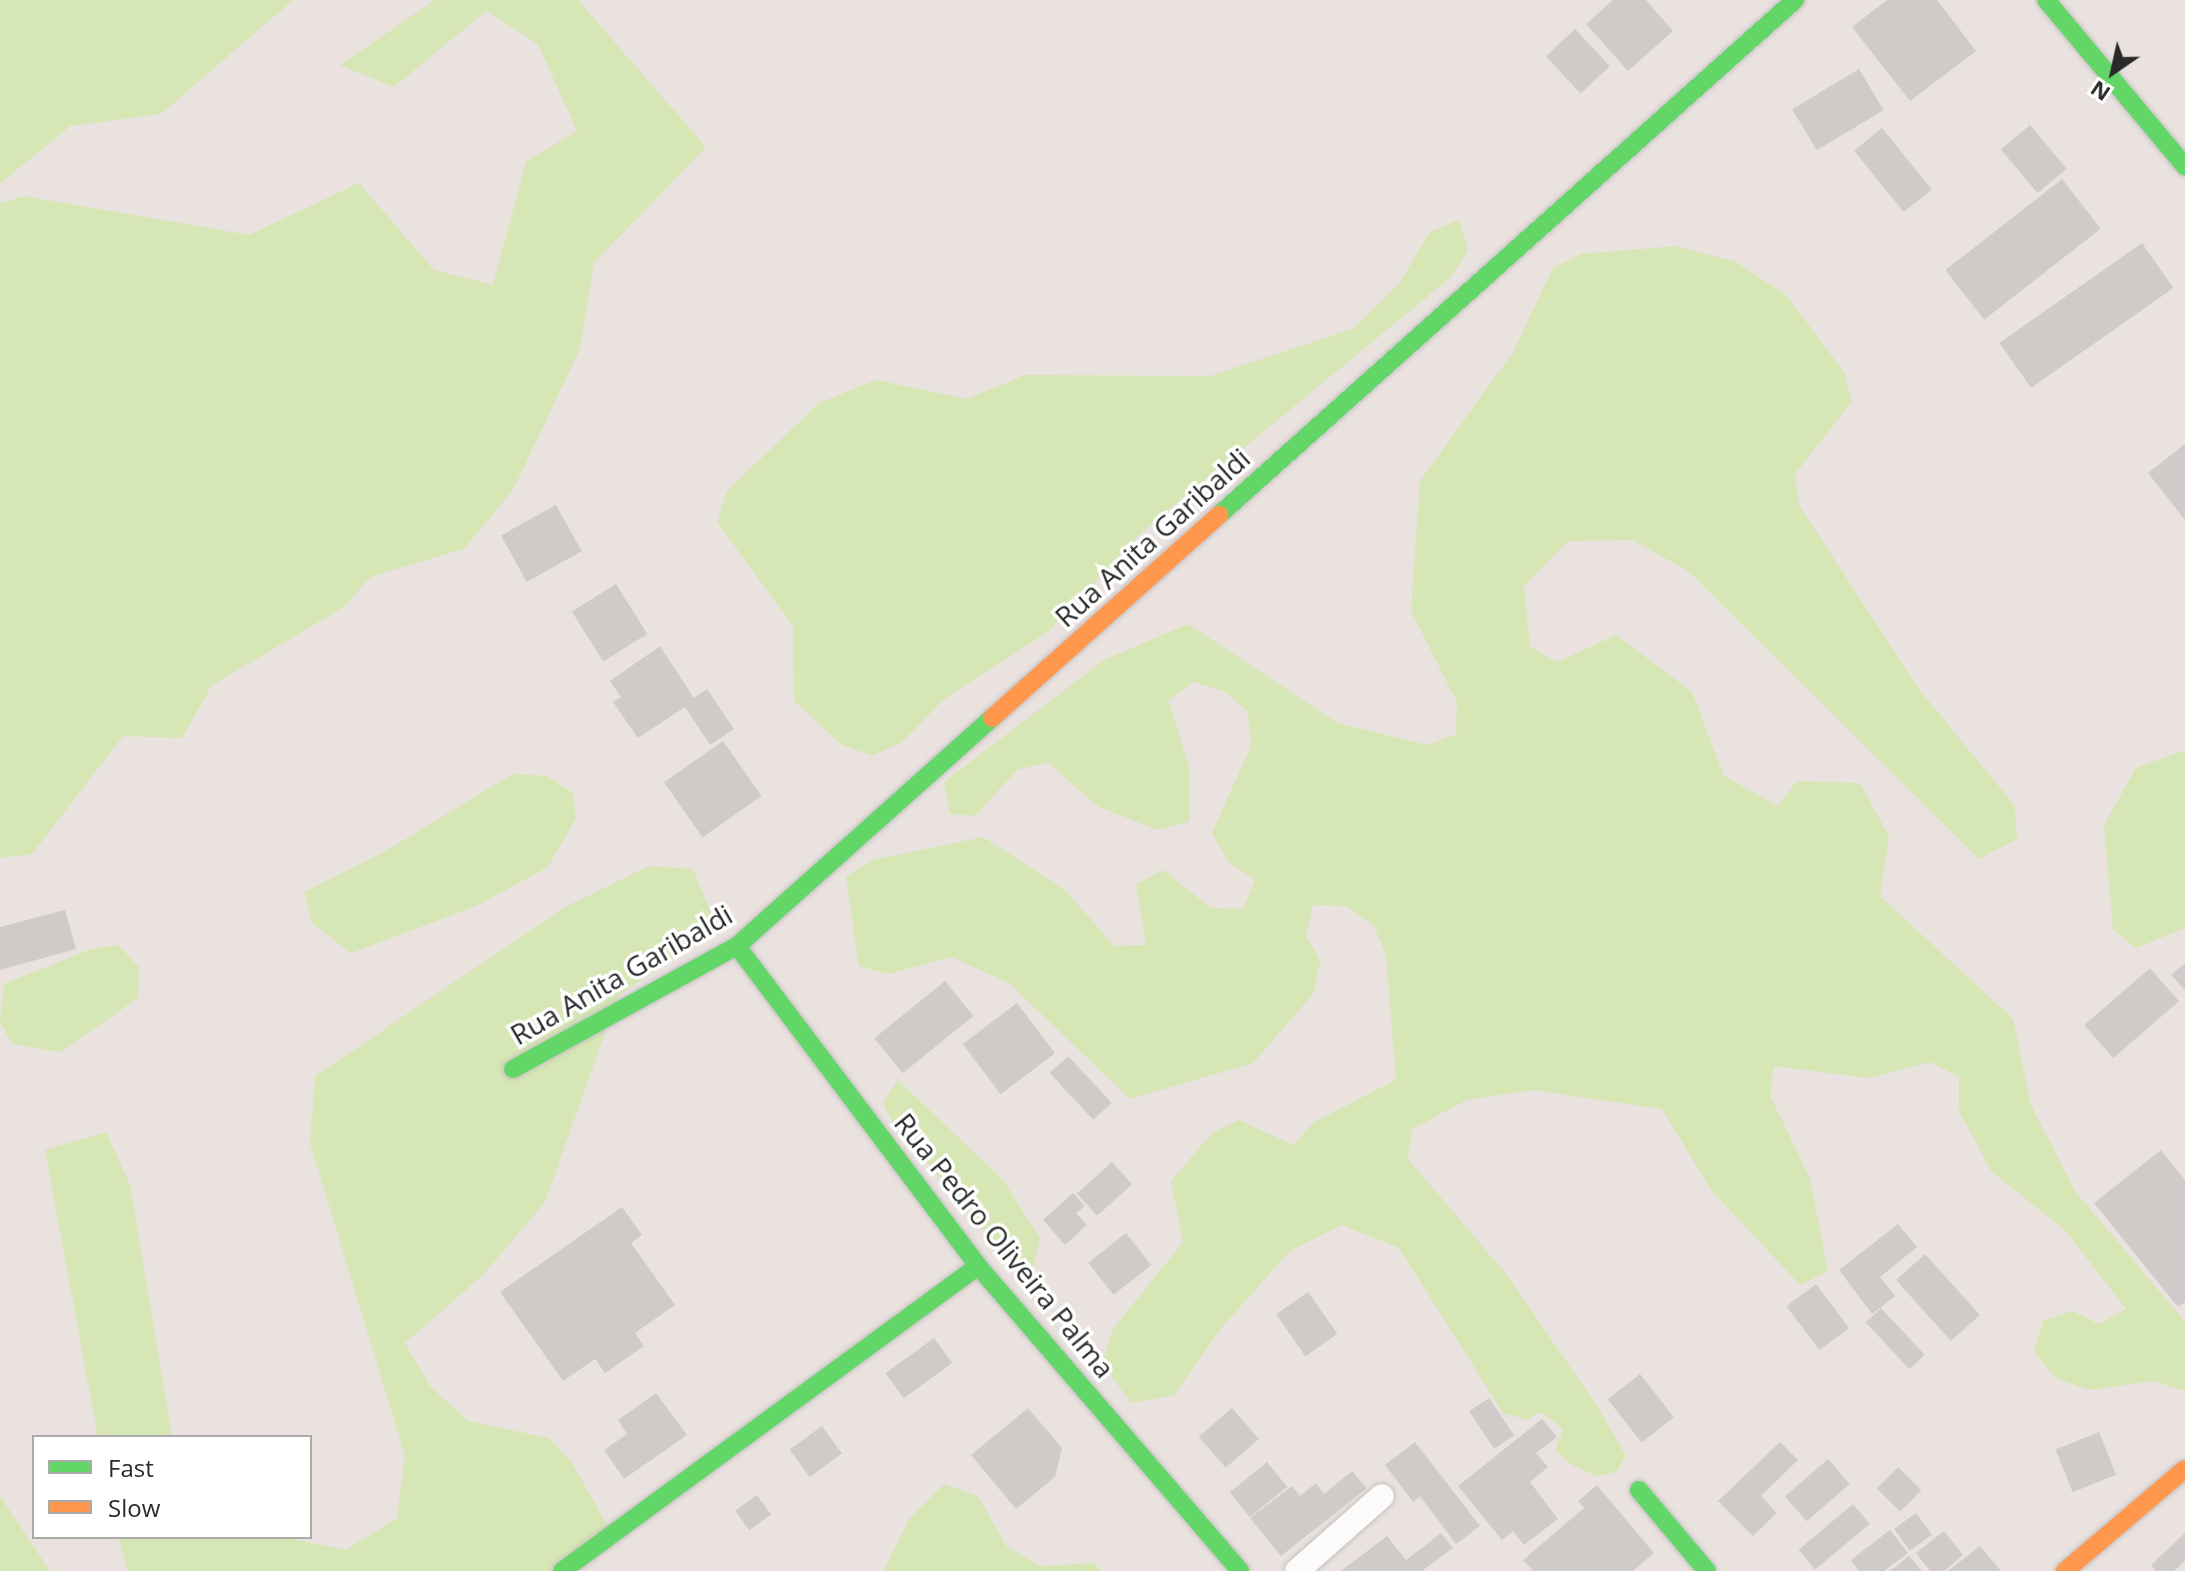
<!DOCTYPE html>
<html>
<head>
<meta charset="utf-8">
<style>
  body { margin:0 }
  #map { position:relative; width:2185px; height:1571px; overflow:hidden; background:#eae2df; font-family:"Open Sans",sans-serif }
  div>[style] { position:absolute }
  .green>* { inset:0; background:#d6e6b4 }
  .building>* { inset:0; background:#d0cbc9; transform-origin:0 0 }
  .roads { filter:drop-shadow(0 0 2px #c3c1c1) drop-shadow(0 0 2px #c3c1c1) }
  .lane>* { height:24px; margin:-12px; padding:0 12px; transform-origin:12px; border-radius:12px; background:#fcfbfa }
  .fast>* { height:18px; margin:-9px; padding:0 9px; transform-origin:9px; border-radius:9px; background:#63d668 }
  .slow>* { height:18px; margin:-9px; padding:0 9px; transform-origin:9px; border-radius:9px; background:#ff974d }
  span { translate:-50% -50%; white-space:nowrap; text-align:center; line-height:1.15; -webkit-text-stroke:7px #fff; paint-order:stroke }
  .street-label { font-size:28px; color:#2a2a2a }
  .legend { position:absolute; left:32px; top:1435px; width:280px; height:104px; box-sizing:border-box; background:#fff; border:2px solid #aaa; margin:0; padding:10px 14px; list-style:none; font-size:24px; color:#2a2a2a }
  .legend li { display:flex; align-items:center; gap:16px; height:40px }
  .legend b { width:40px; border:2px solid #aaa }
  .north { position:absolute; left:2073px; top:32px; width:80px; height:80px; -webkit-text-stroke:6px #fff; paint-order:stroke; rotate:214deg; font-size:22px; font-weight:700; line-height:32px; text-align:center; color:#2a2a2a }
  .north::after { content:''; display:block; margin:auto; width:28px; height:36px; background:#2a2a2a; clip-path:polygon(50% 0,100% 100%,50% 72%,0 100%) }
</style>
</head>
<body>
<div id="map">
  <div class="green">
    <div style="clip-path:polygon(0 0,293px 0,161px 114px,70px 126px,0 184px)"></div>
    <div style="clip-path:polygon(435px 0,578px 0,706px 147px,594px 263px,580px 349px,513px 490px,464px 549px,370px 577px,344px 607px,212px 685px,182px 738px,123px 736px,32px 854px,0 858px,0 203px,24px 196px,249px 235px,359px 183px,434px 270px,493px 285px,526px 162px,577px 131px,538px 44px,486px 11px,394px 87px,340px 65px)"></div>
    <div style="clip-path:polygon(1459px 220px,1468px 250px,1451px 277px,1143px 531px,1049px 631px,944px 699px,902px 742px,872px 756px,841px 744px,794px 701px,793px 626px,717px 522px,727px 491px,819px 403px,876px 380px,967px 399px,1025px 375px,1210px 376px,1352px 329px,1398px 285px,1430px 232px)"></div>
    <div style="clip-path:polygon(1676px 246px,1736px 262px,1786px 295px,1844px 372px,1852px 401px,1795px 474px,1799px 505px,1918px 688px,2015px 806px,2017px 839px,1979px 859px,1687px 570px,1632px 540px,1568px 541px,1524px 586px,1530px 647px,1557px 662px,1616px 635px,1692px 692px,1724px 776px,1778px 806px,1797px 781px,1860px 783px,1889px 836px,1880px 896px,2013px 1019px,2031px 1105px,2075px 1191px,2185px 1322px,2185px 1391px,2153px 1381px,2089px 1390px,2056px 1378px,2034px 1352px,2043px 1321px,2072px 1311px,2099px 1324px,2126px 1309px,2066px 1231px,1991px 1171px,1959px 1111px,1959px 1077px,1930px 1062px,1869px 1078px,1773px 1066px,1771px 1097px,1810px 1179px,1828px 1271px,1800px 1285px,1711px 1190px,1662px 1109px,1533px 1090px,1467px 1100px,1412px 1129px,1408px 1159px,1507px 1275px,1597px 1406px,1626px 1456px,1616px 1472px,1597px 1476px,1570px 1464px,1555px 1450px,1563px 1430px,1547px 1416px,1539px 1412px,1527px 1420px,1503px 1413px,1399px 1248px,1342px 1225px,1290px 1251px,1222px 1327px,1174px 1395px,1131px 1403px,1102px 1363px,1113px 1329px,1183px 1242px,1171px 1181px,1212px 1133px,1239px 1120px,1293px 1145px,1314px 1122px,1396px 1080px,1386px 955px,1374px 926px,1346px 906px,1313px 905px,1306px 935px,1320px 961px,1314px 993px,1253px 1063px,1130px 1099px,1009px 983px,951px 957px,888px 974px,859px 966px,846px 877px,872px 860px,983px 837px,1065px 890px,1114px 946px,1146px 945px,1136px 884px,1163px 870px,1211px 908px,1243px 909px,1255px 880px,1228px 862px,1212px 833px,1251px 746px,1248px 712px,1224px 691px,1194px 682px,1168px 700px,1189px 766px,1189px 822px,1157px 830px,1097px 806px,1048px 762px,1017px 770px,975px 816px,950px 814px,944px 782px,1104px 660px,1188px 624px,1337px 723px,1427px 745px,1456px 734px,1457px 702px,1411px 611px,1420px 481px,1513px 352px,1553px 268px,1581px 254px)"></div>
    <div style="clip-path:polygon(2185px 750px,2185px 928px,2136px 948px,2113px 929px,2104px 825px,2136px 768px)"></div>
    <div style="clip-path:polygon(513px 774px,547px 776px,573px 793px,576px 818px,548px 867px,476px 906px,351px 953px,312px 923px,304px 892px,384px 852px)"></div>
    <div style="clip-path:polygon(649px 866px,693px 869px,712px 915px,692px 945px,618px 996px,545px 1202px,483px 1275px,405px 1343px,430px 1386px,468px 1421px,549px 1438px,572px 1463px,611px 1532px,577px 1571px,128px 1571px,118px 1537px,283px 1537px,346px 1550px,397px 1518px,405px 1456px,310px 1143px,315px 1076px,567px 906px)"></div>
    <div style="clip-path:polygon(118px 945px,139px 967px,138px 998px,61px 1052px,12px 1044px,0 1022px,4px 984px,91px 949px)"></div>
    <div style="clip-path:polygon(898px 1080px,1003px 1180px,1040px 1238px,1033px 1268px,1020px 1274px,892px 1121px,883px 1103px)"></div>
    <div style="clip-path:polygon(106px 1132px,130px 1185px,172px 1437px,98px 1437px,45px 1150px)"></div>
    <div style="clip-path:polygon(944px 1484px,979px 1497px,1006px 1546px,1040px 1566px,1094px 1563px,1102px 1571px,883px 1571px,909px 1519px)"></div>
    <div style="clip-path:polygon(0 1496px,50px 1571px,0 1571px)"></div>
  </div>
  <div class="building">
    <div style="clip-path:polygon(1613px 0,1646px 0,1673px 31px,1628px 71px,1586px 24px)"></div>
    <div style="clip-path:polygon(1887px 0,1937px 0,1976px 51px,1910px 101px,1852px 27px)"></div>
    <div style="left:1575px;top:29px;width:51px;height:40px;rotate:47deg"></div>
    <div style="left:1859px;top:69px;width:48px;height:78px;rotate:59deg"></div>
    <div style="left:2030px;top:125px;width:57px;height:38px;rotate:50deg"></div>
    <div style="left:1882px;top:128px;width:79px;height:36px;rotate:51deg"></div>
    <div style="left:2062px;top:179px;width:63px;height:148px;rotate:52deg"></div>
    <div style="left:2142px;top:243px;width:55px;height:174px;rotate:55deg"></div>
    <div style="clip-path:polygon(2185px 444px,2185px 520px,2148px 473px)"></div>
    <div style="left:556px;top:505px;width:53px;height:63px;rotate:61deg"></div>
    <div style="left:616px;top:584px;width:59px;height:52px;rotate:58deg"></div>
    <div style="clip-path:polygon(660px 646px,694px 698px,707px 689px,734px 729px,710px 745px,685px 707px,638px 738px,613px 702px,621px 697px,610px 681px)"></div>
    <div style="left:723px;top:741px;width:67px;height:72px;rotate:55deg"></div>
    <div style="clip-path:polygon(65px 910px,76px 949px,0 970px,0 927px)"></div>
    <div style="clip-path:polygon(2185px 963px,2185px 990px,2171px 975px)"></div>
    <div style="left:2150px;top:968px;width:44px;height:87px;rotate:49deg"></div>
    <div style="left:945px;top:981px;width:45px;height:91px;rotate:51deg"></div>
    <div style="left:1017px;top:1003px;width:63px;height:68px;rotate:53deg"></div>
    <div style="left:1068px;top:1056px;width:64px;height:25px;rotate:47deg"></div>
    <div style="clip-path:polygon(2161px 1150px,2185px 1180px,2185px 1302px,2178px 1307px,2094px 1203px)"></div>
    <div style="left:1112px;top:1162px;width:30px;height:47px;rotate:48deg"></div>
    <div style="clip-path:polygon(1073px 1193px,1085px 1206px,1076px 1213px,1087px 1225px,1065px 1245px,1043px 1220px)"></div>
    <div style="clip-path:polygon(622px 1207px,642px 1235px,631px 1243px,675px 1305px,635px 1333px,644px 1346px,605px 1373px,595px 1359px,563px 1381px,500px 1292px)"></div>
    <div style="clip-path:polygon(1898px 1224px,1917px 1247px,1880px 1277px,1895px 1296px,1872px 1314px,1839px 1270px)"></div>
    <div style="left:1126px;top:1233px;width:41px;height:48px;rotate:52deg"></div>
    <div style="left:1925px;top:1254px;width:82px;height:39px;rotate:48deg"></div>
    <div style="left:1816px;top:1284px;width:55px;height:37px;rotate:53deg"></div>
    <div style="left:1308px;top:1292px;width:51px;height:39px;rotate:55deg"></div>
    <div style="left:1881px;top:1308px;width:64px;height:21px;rotate:47deg"></div>
    <div style="left:934px;top:1338px;width:31px;height:60px;rotate:54deg"></div>
    <div style="left:1640px;top:1374px;width:55px;height:41px;rotate:52deg"></div>
    <div style="clip-path:polygon(656px 1393px,687px 1435px,624px 1479px,604px 1450px,627px 1434px,618px 1420px)"></div>
    <div style="left:1489px;top:1398px;width:45px;height:24px;rotate:56deg"></div>
    <div style="clip-path:polygon(1028px 1408px,1062px 1448px,1055px 1477px,1016px 1509px,971px 1455px)"></div>
    <div style="left:1232px;top:1408px;width:41px;height:44px;rotate:49deg"></div>
    <div style="clip-path:polygon(1542px 1419px,1557px 1437px,1536px 1453px,1548px 1467px,1530px 1482px,1558px 1519px,1524px 1545px,1513px 1531px,1502px 1540px,1458px 1486px)"></div>
    <div style="left:822px;top:1426px;width:34px;height:40px;rotate:54deg"></div>
    <div style="left:2099px;top:1432px;width:46px;height:47px;rotate:68deg"></div>
    <div style="clip-path:polygon(1415px 1442px,1480px 1526px,1456px 1544px,1420px 1496px,1413px 1502px,1385px 1465px)"></div>
    <div style="clip-path:polygon(1780px 1442px,1798px 1460px,1761px 1496px,1777px 1513px,1753px 1536px,1718px 1501px)"></div>
    <div style="left:1828px;top:1459px;width:33px;height:57px;rotate:49deg"></div>
    <div style="left:1267px;top:1462px;width:32px;height:48px;rotate:51deg"></div>
    <div style="left:1898px;top:1467px;width:33px;height:30px;rotate:45deg"></div>
    <div style="clip-path:polygon(1352px 1471px,1367px 1488px,1281px 1556px,1250px 1518px,1292px 1486px,1300px 1496px,1316px 1483px,1324px 1494px)"></div>
    <div style="clip-path:polygon(1597px 1485px,1654px 1553px,1633px 1571px,1533px 1571px,1523px 1560px,1584px 1508px,1578px 1501px)"></div>
    <div style="left:757px;top:1495px;width:24px;height:27px;rotate:54deg"></div>
    <div style="left:1853px;top:1504px;width:26px;height:71px;rotate:50deg"></div>
    <div style="left:1916px;top:1513px;width:27px;height:27px;rotate:54deg"></div>
    <div style="clip-path:polygon(1890px 1530px,1908px 1553px,1884px 1571px,1859px 1571px,1851px 1560px)"></div>
    <div style="clip-path:polygon(1944px 1531px,1963px 1555px,1944px 1571px,1930px 1571px,1916px 1553px)"></div>
    <div style="clip-path:polygon(1441px 1533px,1453px 1548px,1422px 1571px,1341px 1571px,1387px 1536px,1406px 1560px)"></div>
    <div style="clip-path:polygon(2185px 1533px,2185px 1561px,2174px 1571px,2156px 1571px,2151px 1565px)"></div>
    <div style="clip-path:polygon(1980px 1546px,2001px 1571px,1948px 1571px)"></div>
    <div style="clip-path:polygon(1909px 1556px,1922px 1571px,1890px 1571px)"></div>
  </div>
  <div class="roads">
    <div class="lane">
      <div style="left:1297px;top:1571px;width:113px;rotate:-41.4deg"></div>
    </div>
    <div class="fast">
      <div style="left:2046px;top:0;width:217px;rotate:50.1deg"></div>
      <div style="left:1219px;top:515px;width:773px;rotate:-41.8deg"></div>
      <div style="left:737px;top:946px;width:401px;rotate:53deg"></div>
      <div style="left:978px;top:1266px;width:402px;rotate:49.3deg"></div>
      <div style="left:513px;top:1069px;width:256px;rotate:-28.8deg"></div>
      <div style="left:737px;top:946px;width:342px;rotate:-41.8deg"></div>
      <div style="left:1639px;top:1490px;width:106px;rotate:50deg"></div>
      <div style="left:562px;top:1571px;width:516px;rotate:-36.25deg"></div>
    </div>
    <div class="slow">
      <div style="left:992px;top:718px;width:305px;rotate:-41.8deg"></div>
      <div style="left:2065px;top:1571px;width:157px;rotate:-40.4deg"></div>
    </div>
  </div>
  <div class="street-label">
    <span style="left:1152px;top:537px;rotate:-42deg">Rua Anita Garibaldi</span>
    <span style="left:621px;top:974px;rotate:-30deg">Rua Anita Garibaldi</span>
    <span style="left:1005px;top:1245px;rotate:51deg">Rua Pedro Oliveira Palma</span>
  </div>
  <ul class="legend">
  <li><b style="height:10px;background:#63d668"></b>Fast</li>
  <li><b style="height:10px;background:#ff974d"></b>Slow</li>
  </ul>
  <div class="north">N</div>
</div>
</body>
</html>
